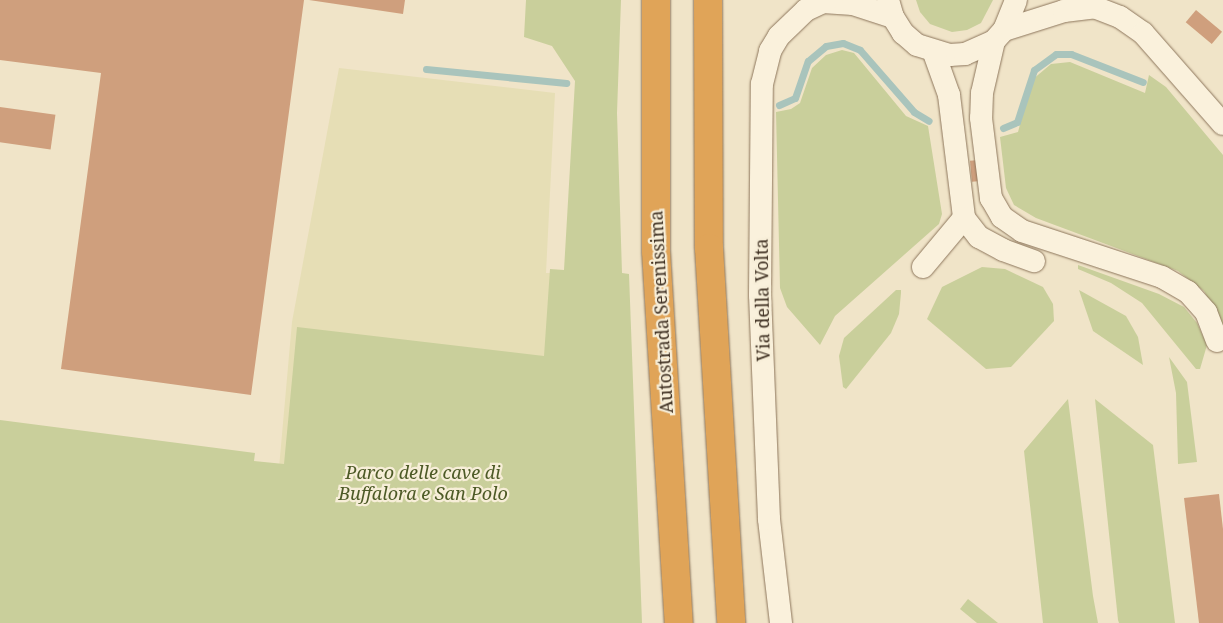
<!DOCTYPE html>
<html>
<head>
<meta charset="utf-8">
<style>
  body { margin:0 }
  #map { position:relative; width:1223px; height:623px; overflow:hidden; background:#f0e4c8; font-family:"Noto Serif",serif }
  div>[style] { position:absolute }
  .farmland>* { inset:0; background:#e6deb5 }
  .green>* { inset:0; background:#c9cf9b }
  .stream>* { height:7px; margin:-3.5px; padding:0 3.5px; transform-origin:3.5px; border-radius:3.5px; background:#a9c4bc }
  .building>* { inset:0; background:#cf9f7d; transform-origin:0 0 }
  .roads { filter:drop-shadow(0 0 1px #8d765c) drop-shadow(0 0 1px #8d765c) }
  .minor>* { height:22px; margin:-11px; padding:0 11px; transform-origin:11px; border-radius:11px; background:#faf1dc }
  .highway>* { height:28px; margin:-14px; padding:0 14px; transform-origin:14px; border-radius:14px; background:#e0a458 }
  span { translate:-50% -50%; white-space:nowrap; text-align:center; line-height:1.15; -webkit-text-stroke:4.5px #f7eed8; paint-order:stroke }
  .street-label { font-size:18px; color:#3d2e20 }
  .park-label { font-size:18px; color:#4d5a26; font-style:italic }
</style>
</head>
<body>
<div id="map">
  <div class="farmland">
    <div style="clip-path:polygon(339px 68px,555px 93px,546px 273px,564px 273px,632px 561px,279px 468px,292px 322px)"></div>
  </div>
  <div class="green">
    <div style="clip-path:polygon(526px 0,621px 0,617px 113px,622px 273px,629px 274px,642px 623px,0 623px,0 420px,255px 453px,254px 461px,284px 464px,297px 327px,544px 356px,550px 269px,564px 270px,575px 81px,552px 46px,524px 37px)"></div>
    <div style="clip-path:polygon(916px 0,993px 0,981px 23px,967px 30px,952px 32px,930px 24px,920px 12px)"></div>
    <div style="clip-path:polygon(842px 50px,854px 53px,906px 116px,928px 126px,942px 214px,939px 224px,835px 316px,820px 345px,787px 307px,780px 288px,776px 112px,791px 109px,800px 103px,812px 68px,826px 55px)"></div>
    <div style="clip-path:polygon(1070px 62px,1145px 93px,1149px 75px,1166px 87px,1223px 155px,1223px 327px,1204px 291px,1178px 271px,1036px 218px,1014px 205px,1006px 188px,1000px 137px,1018px 132px,1032px 80px,1051px 64px)"></div>
    <div style="clip-path:polygon(1078px 265px,1159px 294px,1184px 307px,1197px 323px,1207px 345px,1200px 369px,1196px 369px,1142px 303px,1111px 283px,1078px 269px)"></div>
    <div style="clip-path:polygon(982px 267px,1005px 269px,1043px 287px,1053px 304px,1054px 321px,1011px 367px,986px 369px,927px 319px,942px 287px)"></div>
    <div style="clip-path:polygon(896px 290px,901px 290px,901px 293px,899px 314px,891px 333px,846px 389px,843px 387px,839px 356px,844px 338px)"></div>
    <div style="clip-path:polygon(1079px 290px,1126px 316px,1138px 337px,1143px 365px,1093px 331px)"></div>
    <div style="clip-path:polygon(1169px 357px,1187px 382px,1197px 462px,1178px 464px,1176px 393px)"></div>
    <div style="clip-path:polygon(1068px 399px,1093px 596px,1098px 623px,1043px 623px,1024px 451px)"></div>
    <div style="clip-path:polygon(1095px 399px,1153px 445px,1175px 623px,1119px 623px,1118px 620px)"></div>
    <div style="clip-path:polygon(968px 599px,998px 623px,977px 623px,960px 609px)"></div>
  </div>
  <div class="stream">
    <div style="left:426px;top:69px;width:141px;rotate:5.7deg"></div>
    <div style="left:779px;top:105px;width:17px;rotate:-24deg"></div>
    <div style="left:795px;top:98px;width:39px;rotate:-71deg"></div>
    <div style="left:808px;top:61px;width:23px;rotate:-40deg"></div>
    <div style="left:826px;top:46px;width:17px;rotate:-10deg"></div>
    <div style="left:843px;top:43px;width:18px;rotate:22deg"></div>
    <div style="left:860px;top:50px;width:82px;rotate:48.9deg"></div>
    <div style="left:914px;top:112px;width:17px;rotate:31deg"></div>
    <div style="left:1003px;top:128px;width:15px;rotate:-23deg"></div>
    <div style="left:1017px;top:122px;width:55px;rotate:-71.9deg"></div>
    <div style="left:1034px;top:70px;width:27px;rotate:-36deg"></div>
    <div style="left:1056px;top:54px;width:15px"></div>
    <div style="left:1071px;top:54px;width:77px;rotate:21.3deg"></div>
  </div>
  <div class="building">
    <div style="clip-path:polygon(0 0,304px 0,251px 395px,61px 369px,101px 73px,0 60px)"></div>
    <div style="clip-path:polygon(309px 0,405px 0,403px 14px)"></div>
    <div style="left:1196px;top:10px;width:34px;height:16px;rotate:40deg"></div>
    <div style="left:0;top:107px;width:56px;height:35px;rotate:8deg"></div>
    <div style="left:979px;top:160px;width:21px;height:9px;rotate:85deg"></div>
    <div style="clip-path:polygon(1219px 494px,1223px 529px,1223px 623px,1199px 623px,1184px 498px)"></div>
  </div>
  <div class="roads">
    <div class="minor">
      <div style="left:888px;top:0;width:18px;rotate:74deg"></div>
      <div style="left:893px;top:17px;width:19px;rotate:58deg"></div>
      <div style="left:903px;top:33px;width:18px;rotate:41deg"></div>
      <div style="left:917px;top:45px;width:34px;rotate:17deg"></div>
      <div style="left:950px;top:55px;width:15px;rotate:-4deg"></div>
      <div style="left:965px;top:54px;width:32px;rotate:-24deg"></div>
      <div style="left:994px;top:41px;width:15px;rotate:-48deg"></div>
      <div style="left:1004px;top:30px;width:32px;rotate:-68deg"></div>
      <div style="left:1076px;top:0;width:47px;rotate:21.1deg"></div>
      <div style="left:1120px;top:17px;width:28px;rotate:35deg"></div>
      <div style="left:1143px;top:33px;width:121px;rotate:48.7deg"></div>
      <div style="left:823px;top:2px;width:30px;rotate:4deg"></div>
      <div style="left:853px;top:4px;width:42px;rotate:18deg"></div>
      <div style="left:1004px;top:30px;width:63px;rotate:-17.6deg"></div>
      <div style="left:1064px;top:11px;width:31px;rotate:-7deg"></div>
      <div style="left:994px;top:41px;width:53px;rotate:103deg"></div>
      <div style="left:982px;top:93px;width:25px;rotate:92deg"></div>
      <div style="left:981px;top:118px;width:81px;rotate:82.9deg"></div>
      <div style="left:991px;top:198px;width:22px;rotate:60deg"></div>
      <div style="left:1002px;top:217px;width:24px;rotate:35deg"></div>
      <div style="left:1022px;top:231px;width:147px;rotate:18.2deg"></div>
      <div style="left:1162px;top:277px;width:30px;rotate:30deg"></div>
      <div style="left:1188px;top:292px;width:27px;rotate:48deg"></div>
      <div style="left:1206px;top:312px;width:31px;rotate:69deg"></div>
      <div style="left:934px;top:53px;width:45px;rotate:70.3deg"></div>
      <div style="left:949px;top:95px;width:124px;rotate:83deg"></div>
      <div style="left:964px;top:218px;width:24px;rotate:52deg"></div>
      <div style="left:979px;top:237px;width:27px;rotate:28deg"></div>
      <div style="left:1003px;top:250px;width:33px;rotate:20deg"></div>
      <div style="left:923px;top:267px;width:64px;rotate:-50.1deg"></div>
      <div style="left:781px;top:623px;width:105px;rotate:-96.6deg"></div>
      <div style="left:769px;top:519px;width:224px;rotate:-92.3deg"></div>
      <div style="left:760px;top:295px;width:211px;rotate:-89.5deg"></div>
      <div style="left:762px;top:84px;width:34px;rotate:-76deg"></div>
      <div style="left:770px;top:51px;width:17px;rotate:-59deg"></div>
      <div style="left:779px;top:36px;width:37px;rotate:-44deg"></div>
      <div style="left:806px;top:10px;width:23px;rotate:-25deg"></div>
    </div>
    <div class="highway">
      <div style="left:656px;top:0;width:251px;rotate:90deg"></div>
      <div style="left:656px;top:251px;width:373px;rotate:86.5deg"></div>
      <div style="left:708px;top:0;width:248px;rotate:89.8deg"></div>
      <div style="left:709px;top:248px;width:376px;rotate:86.6deg"></div>
    </div>
  </div>
  <div class="street-label">
    <span style="left:762px;top:300px;rotate:-91deg">Via della Volta</span>
    <span style="left:661px;top:312px;rotate:-93deg">Autostrada Serenissima</span>
  </div>
  <div class="park-label">
    <span style="left:423px;top:483px">Parco delle cave di<br>Buffalora e San Polo</span>
  </div>
</div>
</body>
</html>
